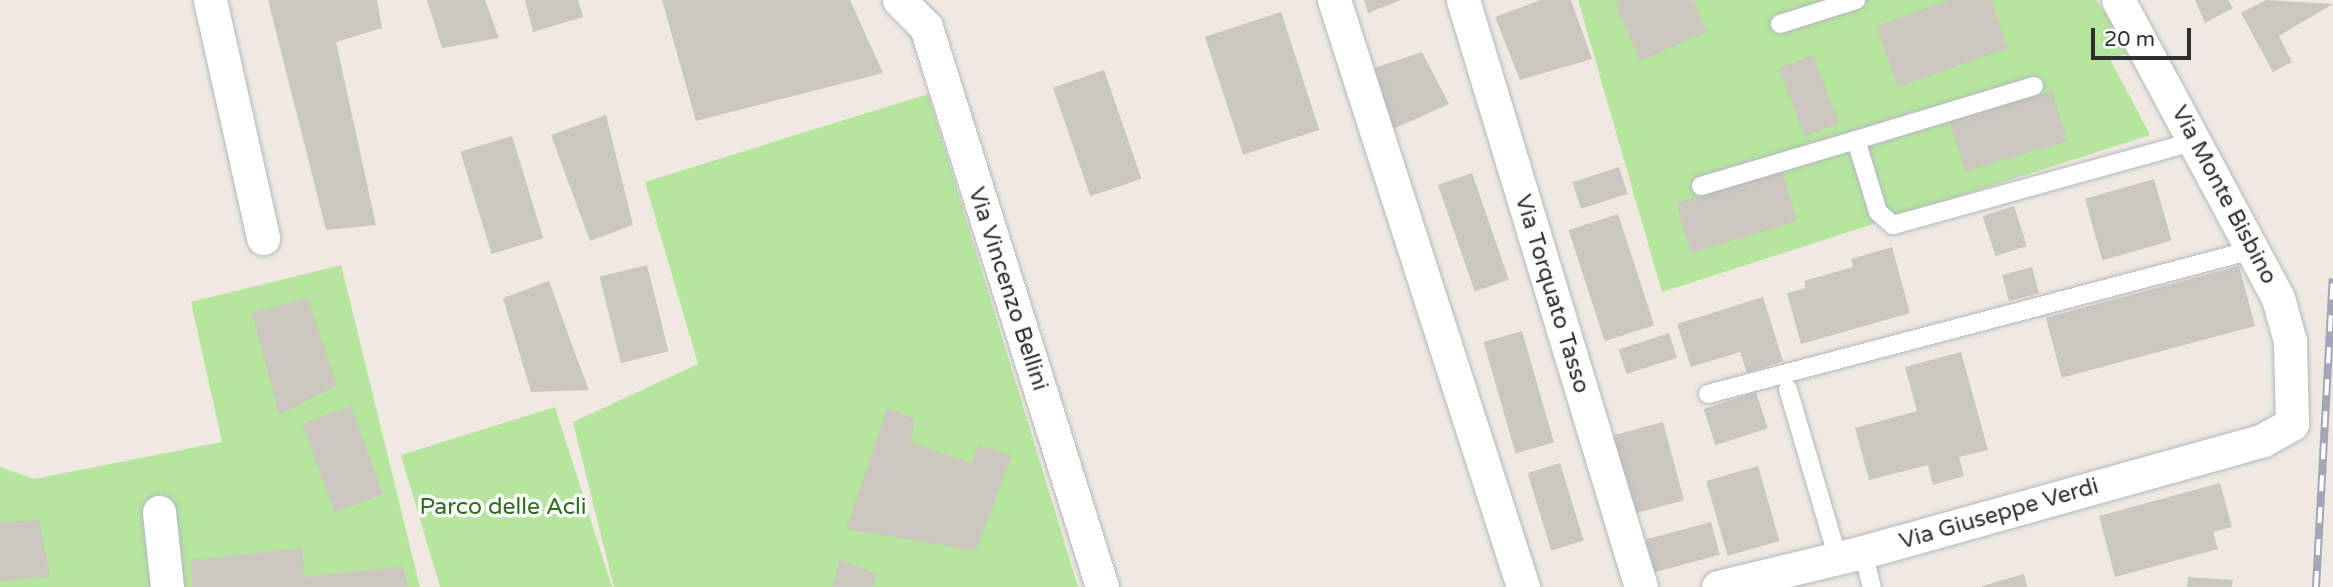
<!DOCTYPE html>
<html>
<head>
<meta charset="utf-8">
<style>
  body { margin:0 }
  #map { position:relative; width:2333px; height:587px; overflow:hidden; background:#efe9e1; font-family:"Varela Round",sans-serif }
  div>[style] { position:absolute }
  .green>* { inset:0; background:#b6e59e }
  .building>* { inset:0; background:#cbc7bf; transform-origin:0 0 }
  .roads { filter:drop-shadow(0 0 2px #b4b7c1) drop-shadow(0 0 2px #b4b7c1) }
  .service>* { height:18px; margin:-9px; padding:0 9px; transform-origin:9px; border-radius:9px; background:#fff }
  .minor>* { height:33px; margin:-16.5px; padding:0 16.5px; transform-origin:16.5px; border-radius:16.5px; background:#fff }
  .rail>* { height:8px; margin-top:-4px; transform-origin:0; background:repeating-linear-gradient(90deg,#fff 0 16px,#a3a6b8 0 32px); box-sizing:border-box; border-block:2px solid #a3a6b8 }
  span { translate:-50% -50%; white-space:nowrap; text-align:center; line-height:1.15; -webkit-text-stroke:7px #fff; paint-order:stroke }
  .street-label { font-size:23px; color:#2e2e2e }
  .park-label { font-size:23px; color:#2c6e1b }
  .scale { position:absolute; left:2091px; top:28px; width:100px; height:32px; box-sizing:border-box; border:4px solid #2e2e2e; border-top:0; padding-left:9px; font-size:21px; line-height:24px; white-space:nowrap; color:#2e2e2e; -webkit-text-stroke:5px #fff; paint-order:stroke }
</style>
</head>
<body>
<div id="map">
  <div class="green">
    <div style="clip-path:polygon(1578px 0,2096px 0,2131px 52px,2110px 59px,2150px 135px,1662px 292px)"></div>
    <div style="clip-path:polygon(928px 94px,1078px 587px,614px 587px,573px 422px,698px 364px,645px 182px)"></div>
    <div style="clip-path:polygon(341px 265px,420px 587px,0 587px,0 467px,34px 479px,222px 442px,191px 302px)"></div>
    <div style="clip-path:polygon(555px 407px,612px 587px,440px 587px,401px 455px)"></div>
  </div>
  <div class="building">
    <div style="clip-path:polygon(268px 0,377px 0,382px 28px,336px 42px,376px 225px,326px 230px)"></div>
    <div style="clip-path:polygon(427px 0,485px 0,499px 38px,442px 48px)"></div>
    <div style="clip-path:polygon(525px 0,578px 0,583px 17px,533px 32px)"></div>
    <div style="clip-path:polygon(662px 0,850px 0,883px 73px,696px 121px)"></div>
    <div style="clip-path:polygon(1364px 0,1401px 0,1368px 13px)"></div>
    <div style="clip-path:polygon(1541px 0,1571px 0,1592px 59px,1520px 80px,1495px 17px)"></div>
    <div style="clip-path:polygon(1622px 0,1693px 0,1707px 32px,1640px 61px,1615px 3px)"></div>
    <div style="clip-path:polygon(1949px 0,1991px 0,2008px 48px,1898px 87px,1876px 26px)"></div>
    <div style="clip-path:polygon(2195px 0,2228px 0,2233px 8px,2205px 23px)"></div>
    <div style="clip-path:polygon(2266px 0,2333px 4px,2279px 36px,2292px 62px,2273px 72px,2241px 13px)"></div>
    <div style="left:1281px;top:12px;width:124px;height:80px;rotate:72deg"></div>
    <div style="clip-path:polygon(1422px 52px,1449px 104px,1391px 130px,1374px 68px)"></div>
    <div style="left:1813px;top:55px;width:73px;height:37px;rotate:69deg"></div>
    <div style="left:1104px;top:70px;width:115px;height:54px;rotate:71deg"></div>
    <div style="left:2052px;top:91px;width:52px;height:107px;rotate:73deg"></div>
    <div style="clip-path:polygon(606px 115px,633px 225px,590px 241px,551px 135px)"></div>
    <div style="left:512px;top:136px;width:107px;height:54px;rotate:73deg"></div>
    <div style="left:1619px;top:167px;width:28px;height:49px;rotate:72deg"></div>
    <div style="left:1782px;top:171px;width:52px;height:111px;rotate:73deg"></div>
    <div style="left:1472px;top:173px;width:113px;height:36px;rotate:71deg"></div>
    <div style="left:2154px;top:179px;width:64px;height:72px;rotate:74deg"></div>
    <div style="left:2014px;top:206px;width:42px;height:33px;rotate:72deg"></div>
    <div style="left:1618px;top:214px;width:117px;height:52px;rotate:72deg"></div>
    <div style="clip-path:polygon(1892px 247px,1910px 313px,1801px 344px,1787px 293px,1806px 288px,1804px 281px,1853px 267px,1851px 259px)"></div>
    <div style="left:647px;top:265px;width:89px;height:49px;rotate:76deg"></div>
    <div style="left:2239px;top:266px;width:62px;height:200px;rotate:75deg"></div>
    <div style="left:2032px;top:267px;width:27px;height:31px;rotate:75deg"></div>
    <div style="clip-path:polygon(549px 281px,576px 356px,589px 390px,531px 392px,503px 298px)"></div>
    <div style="clip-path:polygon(1763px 297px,1783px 361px,1747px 373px,1740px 352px,1691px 367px,1677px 324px)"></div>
    <div style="clip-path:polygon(308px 298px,337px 385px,279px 415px,252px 312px)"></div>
    <div style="left:1522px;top:331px;width:116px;height:40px;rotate:74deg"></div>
    <div style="left:1669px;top:333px;width:26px;height:53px;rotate:72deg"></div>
    <div style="clip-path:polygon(1961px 352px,1988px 450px,1959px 457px,1964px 476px,1933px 485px,1928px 465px,1869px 480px,1855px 428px,1917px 411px,1905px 367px)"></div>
    <div style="left:1756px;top:392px;width:38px;height:55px;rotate:72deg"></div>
    <div style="left:351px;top:406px;width:94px;height:52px;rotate:70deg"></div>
    <div style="clip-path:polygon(887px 408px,915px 419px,911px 442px,972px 464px,978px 445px,1012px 455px,976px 551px,846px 529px)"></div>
    <div style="left:1663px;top:422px;width:81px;height:57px;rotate:75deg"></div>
    <div style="left:1560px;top:463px;width:81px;height:34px;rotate:73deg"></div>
    <div style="left:1758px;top:466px;width:78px;height:54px;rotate:74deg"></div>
    <div style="clip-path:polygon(2220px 483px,2232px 527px,2213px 532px,2218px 549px,2115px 577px,2099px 516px)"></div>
    <div style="clip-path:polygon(39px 520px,50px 576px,0 582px,0 522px)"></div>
    <div style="left:1711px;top:522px;width:34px;height:82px;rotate:75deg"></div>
    <div style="clip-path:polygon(302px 548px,304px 577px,403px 566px,408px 587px,192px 587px,191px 560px)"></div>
    <div style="clip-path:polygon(840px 560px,877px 574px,872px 587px,832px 587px)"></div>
    <div style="clip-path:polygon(2024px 574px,2027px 587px,1982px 587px,1982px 586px)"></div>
    <div style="clip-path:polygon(2188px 577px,2233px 580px,2232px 587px,2187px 587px)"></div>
  </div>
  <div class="roads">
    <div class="service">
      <div style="left:1780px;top:24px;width:80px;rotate:-17.5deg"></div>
      <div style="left:1856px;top:140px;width:186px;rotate:-16.9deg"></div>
      <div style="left:1701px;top:186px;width:162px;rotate:-16.5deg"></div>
      <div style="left:1856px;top:140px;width:75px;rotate:73deg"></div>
      <div style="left:1878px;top:212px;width:20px;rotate:41deg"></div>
      <div style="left:1893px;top:225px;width:314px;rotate:-15.5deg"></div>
      <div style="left:1788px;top:389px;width:177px;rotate:73.6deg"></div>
      <div style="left:1708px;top:394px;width:567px;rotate:-14.82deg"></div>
      <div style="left:1863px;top:552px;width:36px;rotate:76deg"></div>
    </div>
    <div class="minor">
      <div style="left:210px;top:0;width:244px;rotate:77.4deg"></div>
      <div style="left:899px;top:0;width:38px;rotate:45deg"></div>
      <div style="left:926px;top:27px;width:587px;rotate:72.55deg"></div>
      <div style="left:1334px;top:0;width:617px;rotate:72.15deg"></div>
      <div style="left:1463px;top:0;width:613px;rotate:73.13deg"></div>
      <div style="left:159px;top:512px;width:75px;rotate:83.9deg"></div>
      <div style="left:1718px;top:587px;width:149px;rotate:-13.6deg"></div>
      <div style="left:1863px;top:552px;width:415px;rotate:-15.6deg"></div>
      <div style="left:2263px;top:440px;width:33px;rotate:-29deg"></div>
      <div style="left:2292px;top:424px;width:83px;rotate:-91.4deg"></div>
      <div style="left:2290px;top:341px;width:45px;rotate:-105.6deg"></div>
      <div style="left:2278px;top:298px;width:338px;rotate:-118.2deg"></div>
    </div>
  </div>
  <div class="rail">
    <div style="left:2316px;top:587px;width:309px;rotate:-86.9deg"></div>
  </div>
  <div class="street-label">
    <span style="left:2224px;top:195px;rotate:62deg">Via Monte Bisbino</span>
    <span style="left:1008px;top:289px;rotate:72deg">Via Vincenzo Bellini</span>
    <span style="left:1552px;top:294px;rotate:73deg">Via Torquato Tasso</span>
    <span style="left:1999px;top:514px;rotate:-16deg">Via Giuseppe Verdi</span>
  </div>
  <div class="park-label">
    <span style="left:503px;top:507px">Parco delle Acli</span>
  </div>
  <div class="scale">20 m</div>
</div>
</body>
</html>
